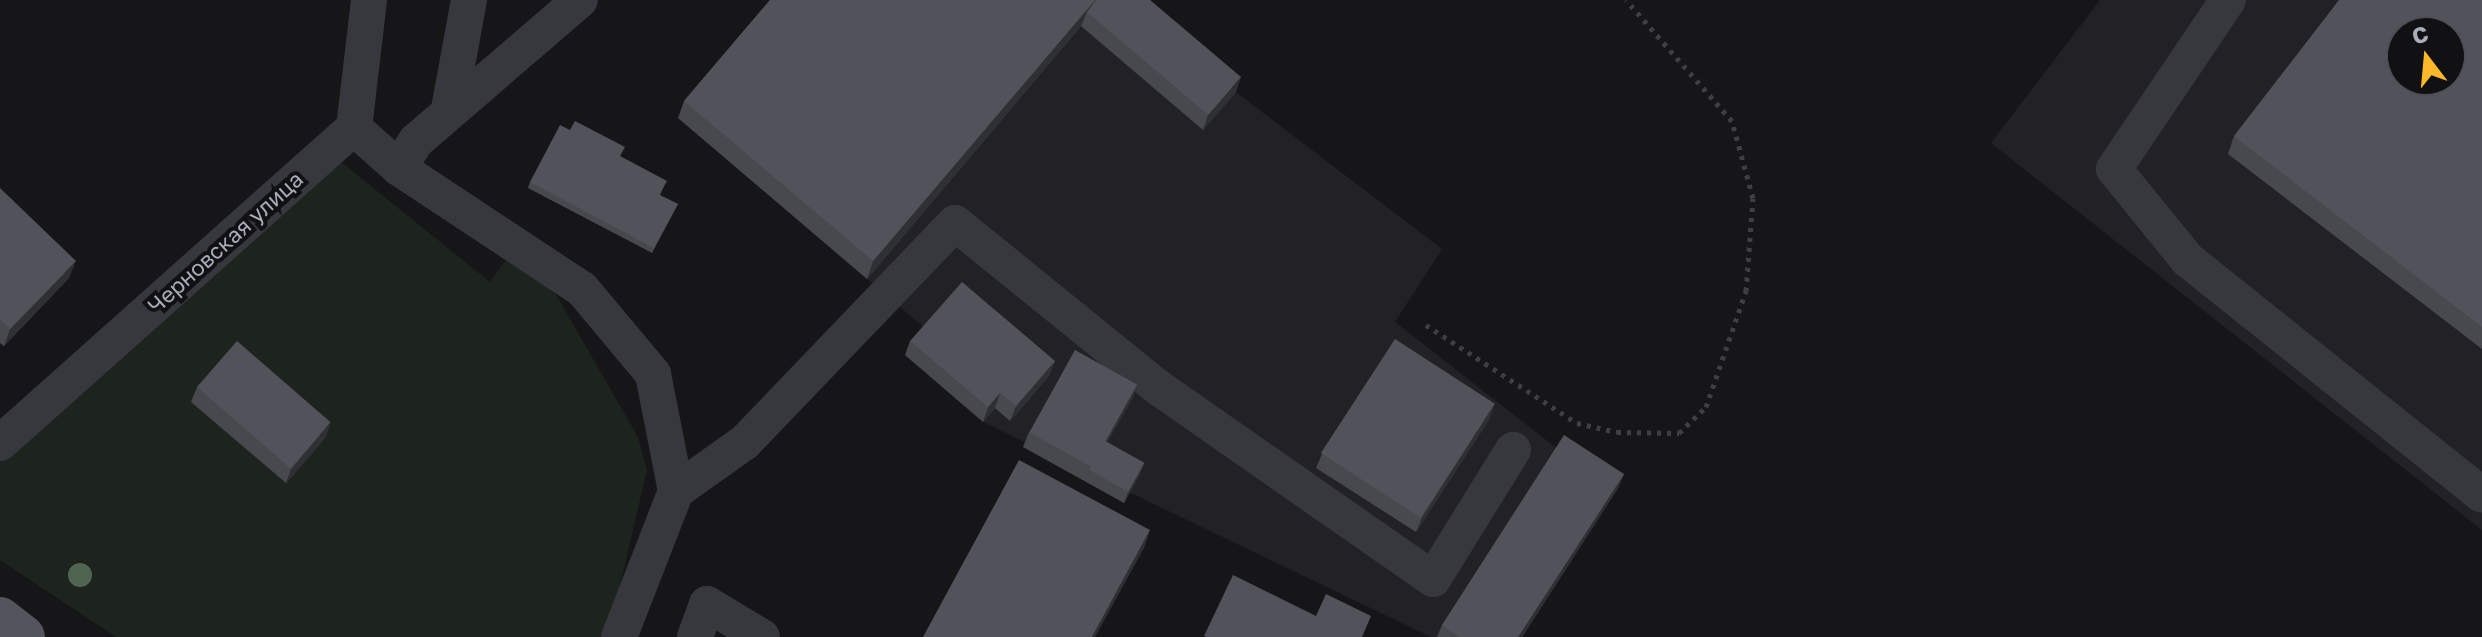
<!DOCTYPE html>
<html>
<head>
<meta charset="utf-8">
<style>
  body { margin:0 }
  #map { position:relative; width:2482px; height:637px; overflow:hidden; background:#161619; font-family:"Golos Text",sans-serif }
  div>[style] { position:absolute }
  .built>* { inset:0; background:#222226 }
  .green>* { inset:0; background:#1c241d }
  .path>* { height:5px; margin-top:-2.5px; transform-origin:0; background:repeating-linear-gradient(90deg,#3d3f45 0 4px,transparent 0 10px) }
  .minor>* { height:36px; margin:-18px; padding:0 18px; transform-origin:18px; border-radius:18px; background:#37383e }
  .major>* { height:44px; margin:-22px; padding:0 22px; transform-origin:22px; border-radius:22px; background:#53555d }
  .trees>* { width:24px; height:24px; margin:-12px; border-radius:50%; background:#4f6552 }
  .wall>* { inset:0; background:#47494e }
  .shaded-wall>* { inset:0; background:#2f3034 }
  .building>* { inset:0; background:#52535a; transform-origin:0 0 }
  span { translate:-50% -50%; white-space:nowrap; text-align:center; line-height:1.15; -webkit-text-stroke:8px #111114; paint-order:stroke }
  .street-label { font-size:22px; color:#a8adb9 }
  .north { position:absolute; left:2386px; top:16px; width:80px; height:80px; box-sizing:border-box; background:#111114; border:2px solid #4d4f56; border-radius:50%; rotate:344deg; font-size:22px; font-weight:700; line-height:32px; text-align:center; color:#a8adb9 }
  .north::after { content:''; display:block; margin:auto; width:28px; height:36px; background:#fdb82a; clip-path:polygon(50% 0,100% 100%,50% 72%,0 100%) }
</style>
</head>
<body>
<div id="map">
  <div class="built">
    <div style="clip-path:polygon(779px 0,1127px 0,1236px 92px,1442px 249px,1395px 322px,1559px 450px,1522px 637px,1431px 637px,983px 422px,905px 355px,927px 330px,678px 118px)"></div>
    <div style="clip-path:polygon(evenodd,2100px 0,2482px 0,2482px 530px,1991px 143px,2100px 0,2402px 32px,2450px 32px,2450px 80px,2402px 80px,2402px 32px)"></div>
  </div>
  <div class="green">
    <div style="clip-path:polygon(341px 162px,490px 282px,509px 256px,555px 293px,638px 437px,647px 470px,608px 637px,116px 637px,0 560px,0 462px)"></div>
  </div>
  <div class="path">
    <div style="left:1426px;top:325px;width:180px;rotate:33deg"></div>
    <div style="left:1577px;top:423px;width:41px;rotate:12.7deg"></div>
    <div style="left:1617px;top:432px;width:62px;rotate:0.9deg"></div>
    <div style="left:1679px;top:433px;width:37px;rotate:-44deg"></div>
    <div style="left:1706px;top:407px;width:123px;rotate:-71deg"></div>
    <div style="left:1746px;top:291px;width:93px;rotate:-85.7deg"></div>
    <div style="left:1753px;top:198px;width:80px;rotate:-105.3deg"></div>
    <div style="left:1732px;top:121px;width:161px;rotate:-131.2deg"></div>
  </div>
  <div class="minor">
    <div style="left:2228px;top:0;width:204px;rotate:124deg"></div>
    <div style="left:2114px;top:169px;width:117px;rotate:50.9deg"></div>
    <div style="left:2188px;top:260px;width:376px;rotate:38.6deg"></div>
    <div style="left:449px;top:109px;width:111px;rotate:-79.6deg"></div>
    <div style="left:354px;top:128px;width:60px;rotate:41.6deg"></div>
    <div style="left:399px;top:168px;width:32px;rotate:-58deg"></div>
    <div style="left:416px;top:141px;width:216px;rotate:-40.7deg"></div>
    <div style="left:399px;top:168px;width:219px;rotate:33.5deg"></div>
    <div style="left:582px;top:289px;width:111px;rotate:50.1deg"></div>
    <div style="left:653px;top:374px;width:119px;rotate:78.9deg"></div>
    <div style="left:676px;top:491px;width:157px;rotate:111.3deg"></div>
    <div style="left:0;top:443px;width:474px;rotate:-41.7deg"></div>
    <div style="left:354px;top:128px;width:129px;rotate:-83.3deg"></div>
    <div style="left:676px;top:491px;width:85px;rotate:-35.4deg"></div>
    <div style="left:745px;top:442px;width:303px;rotate:-46.2deg"></div>
    <div style="left:955px;top:223px;width:262px;rotate:39deg"></div>
    <div style="left:1159px;top:388px;width:334px;rotate:34.9deg"></div>
    <div style="left:1433px;top:579px;width:152px;rotate:-58.2deg"></div>
    <div style="left:695px;top:637px;width:35px;rotate:-70deg"></div>
    <div style="left:707px;top:604px;width:64px;rotate:31deg"></div>
  </div>
  <div class="major">
    <div style="left:0;top:619px;width:29px;rotate:38deg"></div>
  </div>
  <div class="trees">
    <div style="left:80px;top:575px"></div>
  </div>
  <div class="wall">
    <div style="clip-path:polygon(770px 0,1150px 0,1236px 92px,1203px 130px,1081px 26px,867px 279px,678px 118px,684px 101px)"></div>
    <div style="clip-path:polygon(2482px 0,2482px 349px,2228px 154px,2234px 136px)"></div>
    <div style="clip-path:polygon(621px 157px,664px 186px,660px 195px,678px 204px,652px 253px,528px 188px,530px 182px)"></div>
    <div style="clip-path:polygon(0 188px,69px 278px,4px 346px,0 343px)"></div>
    <div style="clip-path:polygon(910px 341px,1055px 361px,1049px 376px,1010px 421px,995px 408px,983px 422px,905px 355px)"></div>
    <div style="clip-path:polygon(1137px 385px,1132px 399px,1107px 442px,1144px 463px,1140px 474px,1124px 503px,1023px 447px,1029px 432px)"></div>
    <div style="clip-path:polygon(197px 387px,326px 437px,286px 483px,191px 402px)"></div>
    <div style="clip-path:polygon(1490px 418px,1416px 532px,1316px 468px,1322px 454px)"></div>
    <div style="clip-path:polygon(1624px 474px,1618px 488px,1522px 637px,1437px 637px,1442px 625px)"></div>
  </div>
  <div class="shaded-wall">
    <div style="clip-path:polygon(1095px 0,1087px 12px,1081px 26px,867px 279px,873px 261px)"></div>
    <div style="clip-path:polygon(1241px 77px,1236px 92px,1203px 130px,1208px 115px)"></div>
    <div style="clip-path:polygon(76px 261px,69px 278px,4px 346px,10px 329px)"></div>
    <div style="clip-path:polygon(1055px 361px,1049px 376px,1010px 421px,1016px 406px)"></div>
    <div style="clip-path:polygon(1137px 385px,1132px 399px,1091px 471px,1089px 470px)"></div>
    <div style="clip-path:polygon(1000px 393px,995px 408px,983px 422px,988px 407px)"></div>
    <div style="clip-path:polygon(1495px 403px,1490px 418px,1416px 532px,1422px 517px)"></div>
    <div style="clip-path:polygon(331px 422px,326px 437px,286px 483px,291px 469px)"></div>
    <div style="clip-path:polygon(1144px 463px,1140px 474px,1124px 503px,1128px 492px)"></div>
    <div style="clip-path:polygon(1624px 474px,1618px 488px,1522px 637px,1518px 637px)"></div>
    <div style="clip-path:polygon(1150px 530px,1144px 548px,1095px 637px,1092px 637px)"></div>
  </div>
  <div class="building">
    <div style="clip-path:polygon(770px 0,1095px 0,873px 261px,684px 101px)"></div>
    <div style="clip-path:polygon(1097px 0,1150px 0,1241px 77px,1208px 115px,1087px 12px)"></div>
    <div style="clip-path:polygon(evenodd,2339px 0,2482px 0,2482px 327px,2234px 136px,2339px 0,2402px 32px,2450px 32px,2450px 80px,2402px 80px,2402px 32px)"></div>
    <div style="clip-path:polygon(575px 121px,625px 147px,620px 156px,667px 181px,659px 195px,678px 204px,654px 248px,530px 182px,560px 125px,570px 130px)"></div>
    <div style="clip-path:polygon(0 188px,76px 261px,10px 329px,0 319px)"></div>
    <div style="clip-path:polygon(962px 282px,1055px 361px,1016px 406px,1000px 393px,988px 407px,910px 341px)"></div>
    <div style="left:1395px;top:339px;width:119px;height:136px;rotate:33deg"></div>
    <div style="left:237px;top:341px;width:124px;height:61px;rotate:41deg"></div>
    <div style="left:1075px;top:350px;width:71px;height:94px;rotate:29deg"></div>
    <div style="clip-path:polygon(1564px 435px,1624px 474px,1518px 637px,1460px 637px,1442px 625px)"></div>
    <div style="left:1105px;top:441px;width:45px;height:33px;rotate:29deg"></div>
    <div style="clip-path:polygon(1019px 460px,1150px 530px,1092px 637px,923px 637px)"></div>
    <div style="clip-path:polygon(1233px 575px,1316px 616px,1326px 594px,1371px 616px,1362px 637px,1207px 637px,1204px 636px)"></div>
  </div>
  <div class="street-label">
    <span style="left:225px;top:242px;rotate:-42deg">Черновская улица</span>
  </div>
  <div class="north">С</div>
</div>
</body>
</html>
